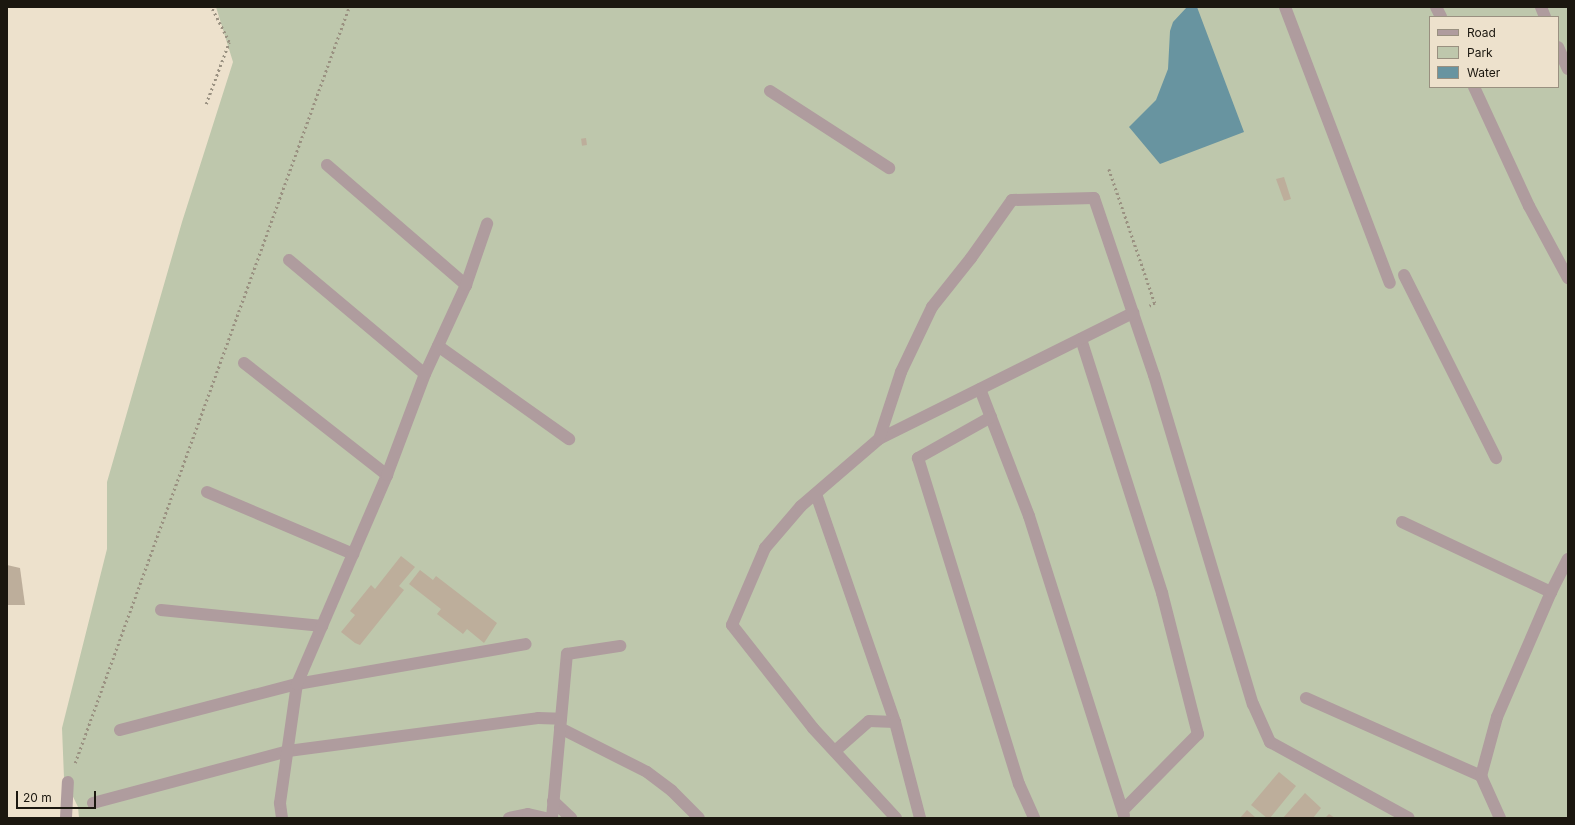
<!DOCTYPE html>
<html>
<head>
<meta charset="utf-8">
<style>
  body { margin:0 }
  #map { position:relative; width:1575px; height:825px; overflow:hidden; background:#ede1cc; font-family:Inter,sans-serif }
  div>[style] { position:absolute }
  .green>* { inset:0; background:#bec7ac }
  .water>* { inset:0; background:#6894a0 }
  .building>* { inset:0; background:#bdae9b; transform-origin:0 0 }
  .path>* { height:2.5px; margin-top:-1.25px; transform-origin:0; background:repeating-linear-gradient(90deg,#9a9181 0 2px,transparent 0 5px) }
  .minor>* { height:12px; margin:-6px; padding:0 6px; transform-origin:6px; border-radius:6px; background:#af9c9e }
  span { translate:-50% -50%; white-space:nowrap; text-align:center; line-height:1.15; -webkit-text-stroke:4px #ede1cc; paint-order:stroke }
  .frame { position:absolute; inset:0; border:8px solid #1b170f; pointer-events:none }
  .legend { position:absolute; left:1429px; top:16px; width:130px; height:72px; box-sizing:border-box; background:#ede1cc; border:1px solid #999080; margin:0; padding:5px 7px; list-style:none; font-size:12px; color:#1b170f }
  .legend li { display:flex; align-items:center; gap:8px; height:20px }
  .legend b { width:20px; border:1px solid #999080 }
  .scale { position:absolute; left:16px; top:791px; width:80px; height:18px; box-sizing:border-box; border:2px solid #1b170f; border-top:0; padding-left:5px; font-size:12px; line-height:14px; white-space:nowrap; color:#1b170f; -webkit-text-stroke:3px #ede1cc; paint-order:stroke }
</style>
</head>
<body>
<div id="map">
  <div class="green">
    <div style="clip-path:polygon(evenodd,216px 7px,1568px 7px,1568px 818px,79px 818px,78px 807px,64px 778px,62px 728px,107px 549px,107px 482px,182px 222px,233px 62px,216px 7px,1430px 17px,1558px 17px,1558px 87px,1430px 87px,1430px 17px)"></div>
  </div>
  <div class="water">
    <div style="clip-path:polygon(1187px 7px,1197px 7px,1244px 132px,1160px 164px,1129px 127px,1156px 100px,1168px 69px,1170px 31px,1173px 22px)"></div>
  </div>
  <div class="building">
    <div style="left:586px;top:138px;width:7px;height:5px;rotate:82deg"></div>
    <div style="clip-path:polygon(1284px 177px,1291px 199px,1284px 201px,1276px 179px)"></div>
    <div style="clip-path:polygon(401px 556px,415px 567px,399px 586px,404px 590px,360px 645px,355px 643px,341px 632px,355px 615px,350px 611px,371px 585px,375px 589px)"></div>
    <div style="clip-path:polygon(7px 565px,20px 568px,25px 605px,7px 605px)"></div>
    <div style="clip-path:polygon(420px 570px,433px 580px,436px 576px,497px 623px,484px 643px,467px 629px,463px 634px,437px 614px,441px 609px,409px 584px)"></div>
    <div style="clip-path:polygon(1279px 772px,1296px 786px,1270px 818px,1267px 818px,1251px 805px)"></div>
    <div style="clip-path:polygon(1305px 793px,1321px 808px,1313px 818px,1283px 818px)"></div>
    <div style="clip-path:polygon(1247px 810px,1256px 818px,1240px 818px)"></div>
    <div style="clip-path:polygon(1329px 814px,1335px 818px,1325px 818px)"></div>
  </div>
  <div class="path">
    <div style="left:206px;top:104px;width:66px;rotate:-69.6deg"></div>
    <div style="left:229px;top:42px;width:39px;rotate:-117deg"></div>
    <div style="left:1109px;top:169px;width:142px;rotate:71.1deg"></div>
    <div style="left:1155px;top:303px;width:6px;rotate:149deg"></div>
    <div style="left:75px;top:763px;width:804px;rotate:-70.08deg"></div>
  </div>
  <div class="minor">
    <div style="left:1285px;top:7px;width:295px;rotate:69.2deg"></div>
    <div style="left:1436px;top:7px;width:11px;rotate:63deg"></div>
    <div style="left:1541px;top:7px;width:11px;rotate:68deg"></div>
    <div style="left:1558px;top:47px;width:24px;rotate:66deg"></div>
    <div style="left:1474px;top:87px;width:131px;rotate:65.2deg"></div>
    <div style="left:1529px;top:206px;width:82px;rotate:61.6deg"></div>
    <div style="left:770px;top:91px;width:142px;rotate:32.9deg"></div>
    <div style="left:327px;top:165px;width:184px;rotate:40.8deg"></div>
    <div style="left:289px;top:260px;width:177px;rotate:40deg"></div>
    <div style="left:1404px;top:275px;width:205px;rotate:63.3deg"></div>
    <div style="left:1081px;top:339px;width:267px;rotate:72.3deg"></div>
    <div style="left:1162px;top:593px;width:146px;rotate:75.7deg"></div>
    <div style="left:1198px;top:734px;width:107px;rotate:134.6deg"></div>
    <div style="left:438px;top:346px;width:161px;rotate:35.4deg"></div>
    <div style="left:244px;top:363px;width:182px;rotate:38.1deg"></div>
    <div style="left:980px;top:389px;width:136px;rotate:68.9deg"></div>
    <div style="left:1029px;top:516px;width:314px;rotate:72.4deg"></div>
    <div style="left:991px;top:417px;width:84px;rotate:150.7deg"></div>
    <div style="left:918px;top:458px;width:341px;rotate:72.8deg"></div>
    <div style="left:1019px;top:784px;width:37px;rotate:66deg"></div>
    <div style="left:879px;top:439px;width:284px;rotate:-26.4deg"></div>
    <div style="left:207px;top:492px;width:159px;rotate:23deg"></div>
    <div style="left:816px;top:494px;width:241px;rotate:70.9deg"></div>
    <div style="left:1402px;top:522px;width:165px;rotate:25.2deg"></div>
    <div style="left:161px;top:610px;width:162px;rotate:5.7deg"></div>
    <div style="left:1306px;top:698px;width:192px;rotate:24deg"></div>
    <div style="left:1481px;top:776px;width:46px;rotate:65.7deg"></div>
    <div style="left:560px;top:728px;width:97px;rotate:26.8deg"></div>
    <div style="left:647px;top:772px;width:31px;rotate:37deg"></div>
    <div style="left:672px;top:791px;width:38px;rotate:45deg"></div>
    <div style="left:120px;top:730px;width:183px;rotate:-14.6deg"></div>
    <div style="left:297px;top:684px;width:232px;rotate:-9.9deg"></div>
    <div style="left:835px;top:751px;width:45px;rotate:-41.4deg"></div>
    <div style="left:869px;top:721px;width:26px;rotate:2deg"></div>
    <div style="left:895px;top:722px;width:99px;rotate:75.4deg"></div>
    <div style="left:1481px;top:776px;width:61px;rotate:-74.8deg"></div>
    <div style="left:1497px;top:717px;width:136px;rotate:-66.6deg"></div>
    <div style="left:1551px;top:592px;width:37px;rotate:-63deg"></div>
    <div style="left:553px;top:801px;width:25px;rotate:43deg"></div>
    <div style="left:93px;top:803px;width:202px;rotate:-14.9deg"></div>
    <div style="left:288px;top:751px;width:252px;rotate:-7.5deg"></div>
    <div style="left:538px;top:718px;width:23px;rotate:2deg"></div>
    <div style="left:66px;top:818px;width:36px;rotate:-87deg"></div>
    <div style="left:282px;top:818px;width:15px;rotate:-98deg"></div>
    <div style="left:280px;top:803px;width:120px;rotate:-81.9deg"></div>
    <div style="left:297px;top:684px;width:228px;rotate:-66.7deg"></div>
    <div style="left:387px;top:475px;width:108px;rotate:-69.4deg"></div>
    <div style="left:425px;top:374px;width:98px;rotate:-65.3deg"></div>
    <div style="left:466px;top:285px;width:65px;rotate:-71deg"></div>
    <div style="left:509px;top:818px;width:19px;rotate:-12deg"></div>
    <div style="left:528px;top:814px;width:18px;rotate:13deg"></div>
    <div style="left:552px;top:818px;width:165px;rotate:-84.8deg"></div>
    <div style="left:567px;top:654px;width:54px;rotate:-8.6deg"></div>
    <div style="left:896px;top:818px;width:122px;rotate:-132.7deg"></div>
    <div style="left:813px;top:728px;width:131px;rotate:-128.2deg"></div>
    <div style="left:732px;top:625px;width:84px;rotate:-66.8deg"></div>
    <div style="left:765px;top:548px;width:55px;rotate:-49.4deg"></div>
    <div style="left:801px;top:506px;width:103px;rotate:-40.7deg"></div>
    <div style="left:879px;top:439px;width:71px;rotate:-71.8deg"></div>
    <div style="left:901px;top:372px;width:72px;rotate:-64.5deg"></div>
    <div style="left:932px;top:307px;width:63px;rotate:-51.5deg"></div>
    <div style="left:971px;top:258px;width:71px;rotate:-54.7deg"></div>
    <div style="left:1012px;top:200px;width:82px;rotate:-1.4deg"></div>
    <div style="left:1094px;top:198px;width:187px;rotate:71.3deg"></div>
    <div style="left:1154px;top:375px;width:344px;rotate:73.3deg"></div>
    <div style="left:1253px;top:704px;width:42px;rotate:65.9deg"></div>
    <div style="left:1270px;top:742px;width:158px;rotate:28.7deg"></div>
  </div>
  <div class="frame"></div>
  <ul class="legend">
  <li><b style="height:5px;background:#af9c9e"></b>Road</li>
  <li><b style="height:11px;background:#bec7ac"></b>Park</li>
  <li><b style="height:11px;background:#6894a0"></b>Water</li>
  </ul>
  <div class="scale">20 m</div>
</div>
</body>
</html>
